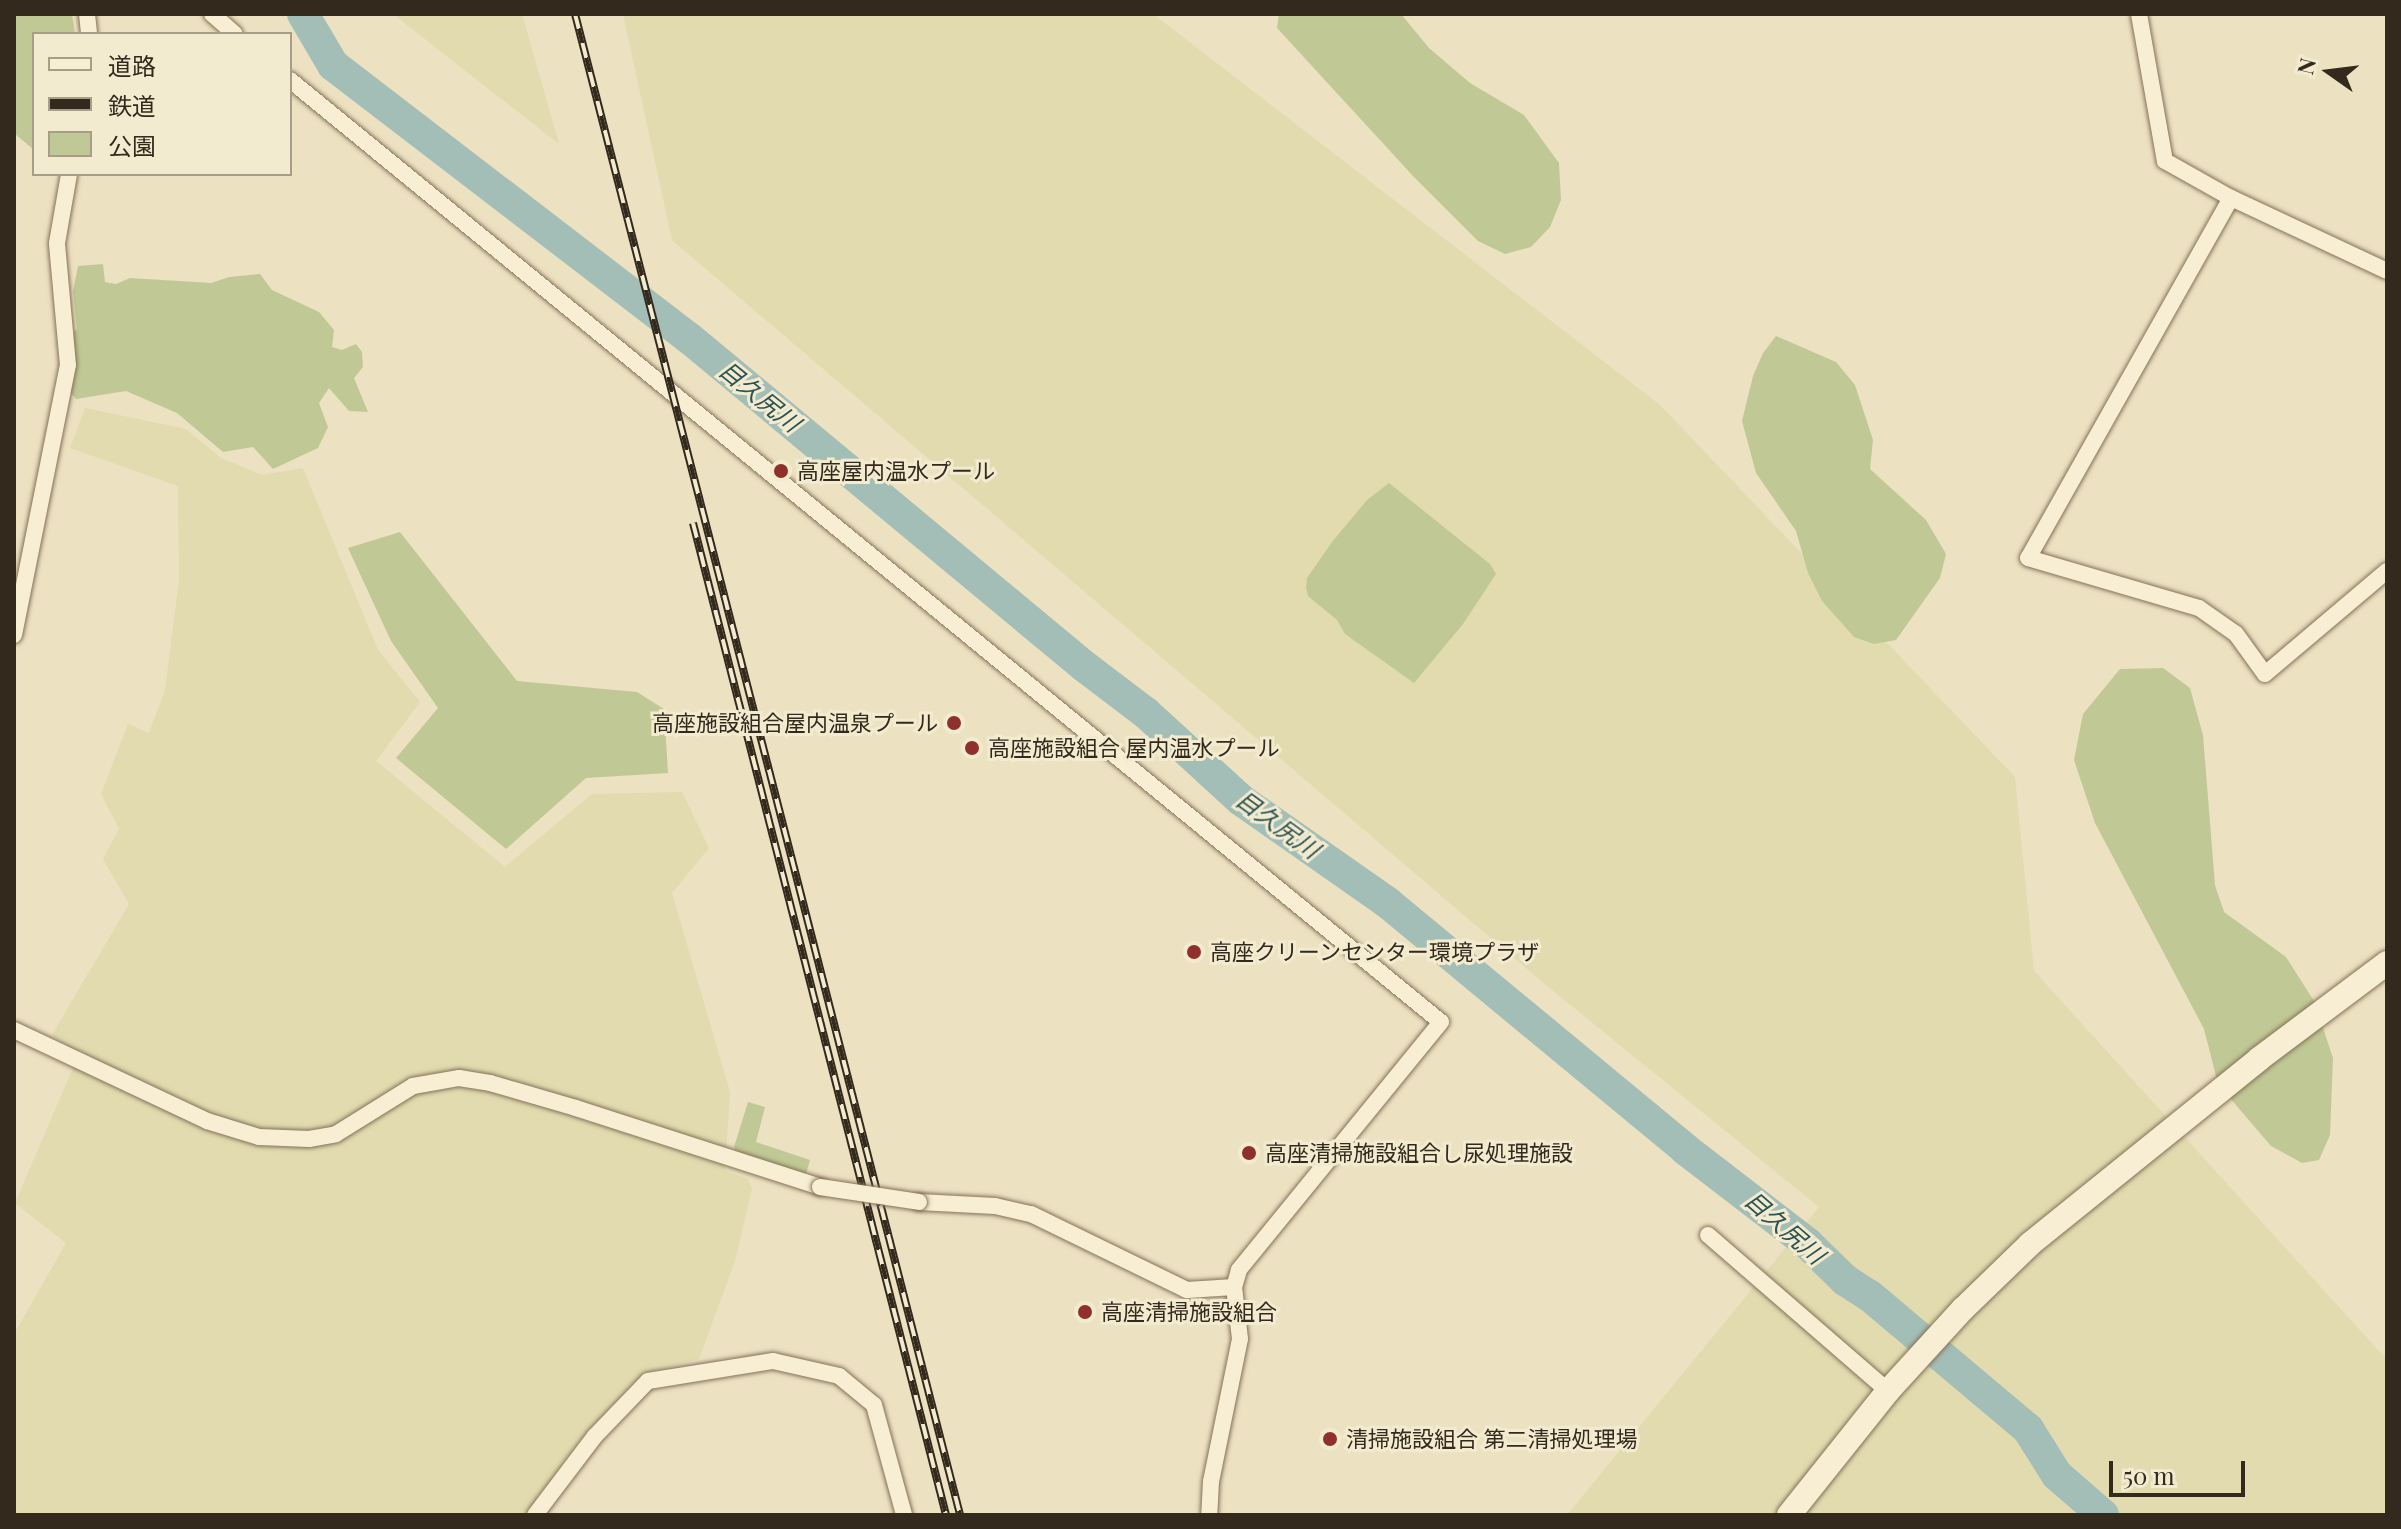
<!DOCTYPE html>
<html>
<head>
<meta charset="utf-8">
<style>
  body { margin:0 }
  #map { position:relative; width:2401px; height:1529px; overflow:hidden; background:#ece1c1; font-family:"Playfair Display","Noto Sans JP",serif }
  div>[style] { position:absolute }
  .farmland>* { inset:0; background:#e1dbaf }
  .green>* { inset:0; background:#c0c995 }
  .river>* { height:32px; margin:-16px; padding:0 16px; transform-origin:16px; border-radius:16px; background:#a3beb7 }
  .roads { filter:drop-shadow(0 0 2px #847259) drop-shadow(0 0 2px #847259) }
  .street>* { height:16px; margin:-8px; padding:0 8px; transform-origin:8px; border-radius:8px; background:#f7eed3 }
  .secondary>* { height:24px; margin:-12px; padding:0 12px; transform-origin:12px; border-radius:12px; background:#f7eed3 }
  .rail>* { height:8px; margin-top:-4px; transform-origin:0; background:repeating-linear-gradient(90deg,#f3ebd0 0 15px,#34291d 0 30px); box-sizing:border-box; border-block:2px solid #34291d }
  .bridges { filter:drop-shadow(0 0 2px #847259) drop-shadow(0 0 2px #847259) }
  .street-bridge>* { height:16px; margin:-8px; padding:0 8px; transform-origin:8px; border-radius:8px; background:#f7eed3 }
  .dots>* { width:22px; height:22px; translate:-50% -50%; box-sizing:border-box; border:4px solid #f3ebd0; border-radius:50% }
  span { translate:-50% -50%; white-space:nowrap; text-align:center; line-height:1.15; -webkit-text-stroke:6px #f3ebd0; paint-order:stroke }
  .poi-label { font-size:22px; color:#34291d }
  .left { translate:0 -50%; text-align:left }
  .right { translate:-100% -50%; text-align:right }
  .water-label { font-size:24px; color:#2d5353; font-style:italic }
  .frame { position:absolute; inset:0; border:16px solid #34291d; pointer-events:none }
  .legend { position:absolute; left:32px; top:32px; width:260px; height:144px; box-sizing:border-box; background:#f3ebd0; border:2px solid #a79d88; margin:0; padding:10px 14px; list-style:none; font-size:24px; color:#34291d }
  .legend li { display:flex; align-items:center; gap:16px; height:40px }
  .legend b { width:40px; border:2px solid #a79d88 }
  .north { position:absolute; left:2289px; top:32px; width:80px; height:80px; -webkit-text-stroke:6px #f3ebd0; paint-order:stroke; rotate:284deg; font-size:22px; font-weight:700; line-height:32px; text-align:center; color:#34291d }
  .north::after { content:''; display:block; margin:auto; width:28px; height:36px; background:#34291d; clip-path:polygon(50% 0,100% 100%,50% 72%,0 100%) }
  .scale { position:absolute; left:2109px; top:1461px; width:136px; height:36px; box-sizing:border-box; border:4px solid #34291d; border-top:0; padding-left:10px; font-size:24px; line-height:28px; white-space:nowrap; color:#34291d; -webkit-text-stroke:6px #f3ebd0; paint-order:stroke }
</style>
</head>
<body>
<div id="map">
  <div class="farmland">
    <div style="clip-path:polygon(393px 14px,522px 14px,559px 144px)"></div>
    <div style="clip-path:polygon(623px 14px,1153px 14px,1660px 405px,2015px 777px,2034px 971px,2387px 1360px,2387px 1515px,1567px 1515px,1819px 1207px,1546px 985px,672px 240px)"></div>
    <div style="clip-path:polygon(85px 408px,186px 429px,221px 458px,262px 475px,303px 468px,378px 650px,420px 702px,376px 761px,505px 867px,592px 794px,682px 792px,709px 848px,672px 893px,730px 1092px,725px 1171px,748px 1179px,752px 1189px,735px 1261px,699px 1359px,644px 1374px,586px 1432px,524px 1515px,14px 1515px,14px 1334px,66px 1243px,15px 1203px,79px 1054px,52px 1035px,129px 904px,103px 859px,119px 829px,101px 794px,128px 724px,149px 733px,165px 690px,179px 580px,178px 486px,70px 448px)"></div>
  </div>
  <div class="green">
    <div style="clip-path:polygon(14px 14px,72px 14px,75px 34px,34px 34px,34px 150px,14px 133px)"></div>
    <div style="clip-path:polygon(1279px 14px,1401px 14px,1429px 48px,1470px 83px,1524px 115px,1559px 163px,1561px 200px,1550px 227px,1531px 247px,1505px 254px,1478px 241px,1413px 176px,1277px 28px)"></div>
    <div style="clip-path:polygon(103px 264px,105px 282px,116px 284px,130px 278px,211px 283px,229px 277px,260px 274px,272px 290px,319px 312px,334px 330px,332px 347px,342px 350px,356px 344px,362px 352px,363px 367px,354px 378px,368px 412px,349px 411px,329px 388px,319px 403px,328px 427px,318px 448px,273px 469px,253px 447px,223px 452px,177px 413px,126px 391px,76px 399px,65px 386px,64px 341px,77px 329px,73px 291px,78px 266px)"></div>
    <div style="clip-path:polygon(1776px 336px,1836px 362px,1855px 385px,1873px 440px,1870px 469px,1926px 520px,1946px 554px,1940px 578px,1896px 640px,1874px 644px,1854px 637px,1822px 601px,1808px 573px,1796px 531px,1756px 473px,1742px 421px,1753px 376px,1763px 353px)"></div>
    <div style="clip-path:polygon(1389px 483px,1490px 564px,1496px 574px,1463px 624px,1414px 683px,1345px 634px,1337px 620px,1308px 596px,1306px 587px,1307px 578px,1332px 542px,1367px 500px)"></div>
    <div style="clip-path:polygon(400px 532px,517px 681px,637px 692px,664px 709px,668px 773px,586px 778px,506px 849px,396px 758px,438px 708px,391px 641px,348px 548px)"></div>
    <div style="clip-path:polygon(2163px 668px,2190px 688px,2203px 735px,2215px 885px,2224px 912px,2286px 957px,2314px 1001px,2333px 1058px,2330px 1135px,2319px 1160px,2302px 1163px,2271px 1146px,2218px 1084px,2204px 1029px,2095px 823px,2074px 760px,2083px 714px,2120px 669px)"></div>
    <div style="clip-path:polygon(748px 1102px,765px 1107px,756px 1142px,810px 1160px,805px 1178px,738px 1156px,734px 1147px)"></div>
  </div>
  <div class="river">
    <div style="left:303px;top:14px;width:59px;rotate:59.5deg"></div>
    <div style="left:333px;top:65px;width:449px;rotate:37.5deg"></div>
    <div style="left:689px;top:338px;width:513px;rotate:39.71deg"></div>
    <div style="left:1084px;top:666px;width:78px;rotate:37.2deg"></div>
    <div style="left:1146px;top:713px;width:129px;rotate:42.5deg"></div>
    <div style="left:1241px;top:800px;width:179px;rotate:35deg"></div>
    <div style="left:1388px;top:903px;width:386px;rotate:39.6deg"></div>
    <div style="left:1685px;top:1149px;width:154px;rotate:37.6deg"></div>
    <div style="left:1807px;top:1243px;width:53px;rotate:44.2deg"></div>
    <div style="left:1845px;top:1280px;width:30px;rotate:33deg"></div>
    <div style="left:1870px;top:1296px;width:207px;rotate:40.1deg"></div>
    <div style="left:2028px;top:1429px;width:54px;rotate:57.8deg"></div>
    <div style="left:2057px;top:1475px;width:61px;rotate:41deg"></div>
  </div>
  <div class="roads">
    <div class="street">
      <div style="left:87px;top:14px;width:20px;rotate:84deg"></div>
      <div style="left:212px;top:14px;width:30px;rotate:41deg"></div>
      <div style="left:2139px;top:14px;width:149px;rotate:80deg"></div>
      <div style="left:2165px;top:161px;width:76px;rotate:29.3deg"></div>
      <div style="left:2231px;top:198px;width:172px;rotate:25.1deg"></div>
      <div style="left:290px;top:80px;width:1487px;rotate:39.3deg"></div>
      <div style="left:1441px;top:1022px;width:320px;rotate:129.2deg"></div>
      <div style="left:1239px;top:1270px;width:18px;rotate:106deg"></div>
      <div style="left:1234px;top:1287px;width:52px;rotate:83.4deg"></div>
      <div style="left:1240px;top:1339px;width:145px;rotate:101.5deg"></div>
      <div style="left:1211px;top:1481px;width:34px;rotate:93deg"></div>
      <div style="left:2231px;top:198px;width:413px;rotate:119.4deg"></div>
      <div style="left:2028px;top:558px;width:178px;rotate:16.3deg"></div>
      <div style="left:2199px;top:608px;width:45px;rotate:35.1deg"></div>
      <div style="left:2236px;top:634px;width:49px;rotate:54.1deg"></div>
      <div style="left:2265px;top:674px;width:160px;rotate:-40.2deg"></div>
      <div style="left:14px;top:635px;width:275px;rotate:-78.7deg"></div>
      <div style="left:68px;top:365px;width:122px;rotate:-95.2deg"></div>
      <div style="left:57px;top:243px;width:70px;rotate:-80.1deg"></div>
      <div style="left:14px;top:1030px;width:213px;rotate:25.2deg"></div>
      <div style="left:207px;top:1121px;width:54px;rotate:17.1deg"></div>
      <div style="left:259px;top:1137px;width:50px;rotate:2.3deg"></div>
      <div style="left:309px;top:1139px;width:27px;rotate:-10deg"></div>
      <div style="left:336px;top:1134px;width:91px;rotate:-31.9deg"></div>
      <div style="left:413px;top:1086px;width:47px;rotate:-9.9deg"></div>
      <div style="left:459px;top:1078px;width:31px;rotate:9deg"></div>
      <div style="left:490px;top:1083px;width:90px;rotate:16.2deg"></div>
      <div style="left:576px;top:1108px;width:256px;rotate:17.9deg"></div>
      <div style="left:919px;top:1202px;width:76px;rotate:3deg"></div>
      <div style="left:995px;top:1206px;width:37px;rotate:13deg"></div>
      <div style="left:1031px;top:1214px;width:174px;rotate:26deg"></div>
      <div style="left:1187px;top:1290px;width:47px;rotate:-3.7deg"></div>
      <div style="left:1708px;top:1235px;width:238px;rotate:40.9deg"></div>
      <div style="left:535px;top:1515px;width:99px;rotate:-52.8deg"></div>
      <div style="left:595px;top:1436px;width:76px;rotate:-46.1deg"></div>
      <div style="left:648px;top:1381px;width:127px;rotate:-9.1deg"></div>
      <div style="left:773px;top:1361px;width:68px;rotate:12.8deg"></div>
      <div style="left:839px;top:1376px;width:45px;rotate:39.6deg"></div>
      <div style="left:874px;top:1405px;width:114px;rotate:74.7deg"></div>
    </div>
    <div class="secondary">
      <div style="left:1789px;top:1515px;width:159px;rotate:-51.4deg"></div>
      <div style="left:1888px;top:1391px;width:111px;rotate:-47.6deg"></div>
      <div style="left:1963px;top:1309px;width:93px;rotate:-44.1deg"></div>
      <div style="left:2030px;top:1244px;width:294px;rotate:-38.9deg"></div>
      <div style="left:2259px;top:1059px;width:160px;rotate:-36.9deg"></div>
    </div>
  </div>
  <div class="rail">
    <div style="left:575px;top:14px;width:1550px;rotate:75.61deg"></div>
    <div style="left:693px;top:523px;width:1024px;rotate:75.69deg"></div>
  </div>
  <div class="bridges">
    <div class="street-bridge">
      <div style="left:820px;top:1187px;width:100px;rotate:8.6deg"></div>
    </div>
  </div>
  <div class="dots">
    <div style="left:781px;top:471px;background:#90302c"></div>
    <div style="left:954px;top:723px;background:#90302c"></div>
    <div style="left:972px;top:748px;background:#90302c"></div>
    <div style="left:1194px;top:952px;background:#90302c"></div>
    <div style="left:1249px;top:1153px;background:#90302c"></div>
    <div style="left:1085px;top:1312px;background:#90302c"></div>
    <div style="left:1330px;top:1439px;background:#90302c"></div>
  </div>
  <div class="poi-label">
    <span class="left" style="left:797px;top:471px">高座屋内温水プール</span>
    <span class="right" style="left:938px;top:723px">高座施設組合屋内温泉プール</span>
    <span class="left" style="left:988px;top:748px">高座施設組合 屋内温水プール</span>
    <span class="left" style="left:1210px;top:952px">高座クリーンセンター環境プラザ</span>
    <span class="left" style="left:1265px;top:1153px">高座清掃施設組合し尿処理施設</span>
    <span class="left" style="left:1101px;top:1312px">高座清掃施設組合</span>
    <span class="left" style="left:1346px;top:1439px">清掃施設組合 第二清掃処理場</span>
  </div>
  <div class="water-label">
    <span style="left:760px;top:396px;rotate:39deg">目久尻川</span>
    <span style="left:1278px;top:824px;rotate:36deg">目久尻川</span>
    <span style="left:1785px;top:1227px;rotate:41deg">目久尻川</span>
  </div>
  <div class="frame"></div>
  <ul class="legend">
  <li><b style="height:10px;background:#f7eed3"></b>道路</li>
  <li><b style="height:10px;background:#34291d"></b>鉄道</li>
  <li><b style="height:22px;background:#c0c995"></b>公園</li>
  </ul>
  <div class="north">N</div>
  <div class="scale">50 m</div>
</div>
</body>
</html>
